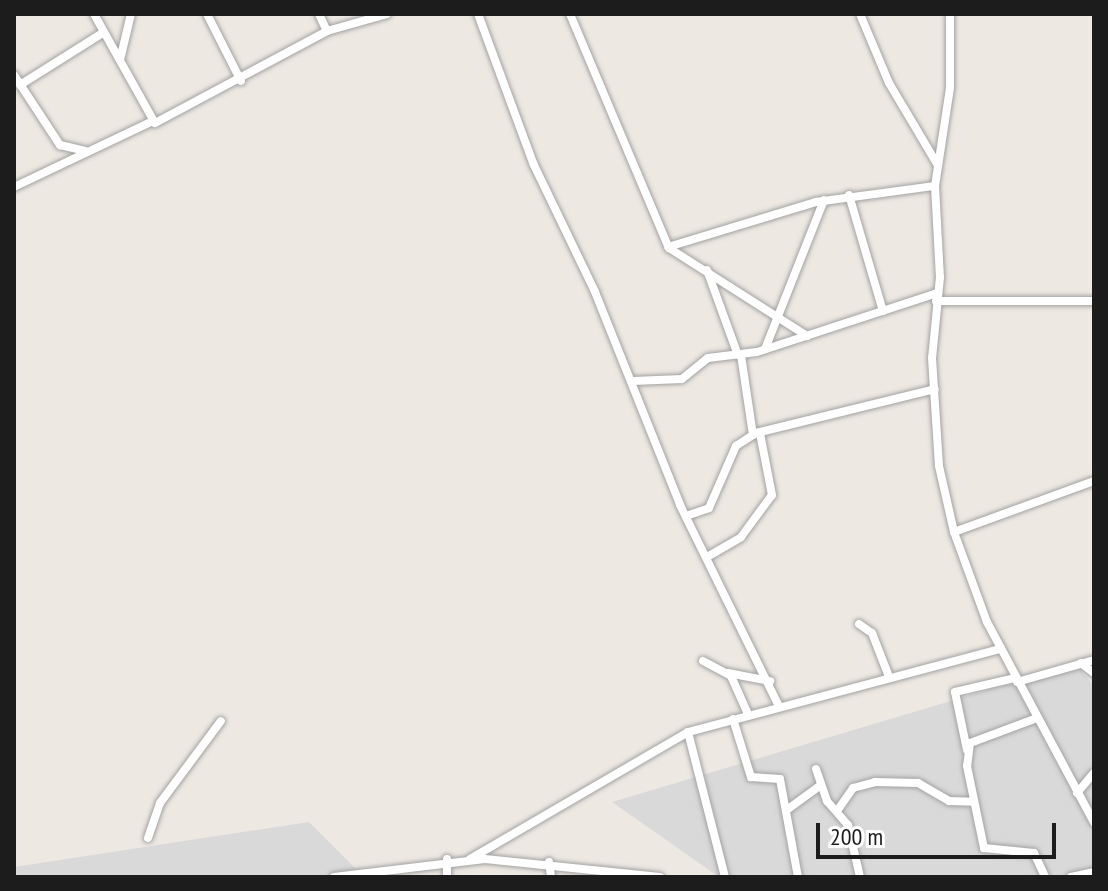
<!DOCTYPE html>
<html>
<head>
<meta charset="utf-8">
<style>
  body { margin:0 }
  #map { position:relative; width:1108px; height:891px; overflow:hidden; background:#ede8e2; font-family:"PT Sans Narrow",sans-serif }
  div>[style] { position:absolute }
  .residential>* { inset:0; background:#dad9d9 }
  .roads { filter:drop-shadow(0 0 2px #a3a3a3) drop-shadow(0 0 2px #a3a3a3) }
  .street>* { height:8px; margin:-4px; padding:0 4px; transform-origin:4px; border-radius:4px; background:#fff }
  span { translate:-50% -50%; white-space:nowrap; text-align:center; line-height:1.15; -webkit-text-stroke:6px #fff; paint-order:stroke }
  .frame { position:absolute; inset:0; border:16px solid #1c1c1c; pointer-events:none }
  .scale { position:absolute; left:816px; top:823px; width:240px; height:36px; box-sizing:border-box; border:4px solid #1c1c1c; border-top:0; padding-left:10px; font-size:24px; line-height:28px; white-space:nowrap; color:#1c1c1c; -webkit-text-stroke:6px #fff; paint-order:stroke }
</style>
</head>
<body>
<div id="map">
  <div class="residential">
    <div style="clip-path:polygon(1075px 664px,1094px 686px,1094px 877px,719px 877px,612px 802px)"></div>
    <div style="clip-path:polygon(309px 822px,364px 877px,14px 877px,14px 867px)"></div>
  </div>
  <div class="roads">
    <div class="street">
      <div style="left:94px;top:14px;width:125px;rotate:60.8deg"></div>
      <div style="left:155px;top:123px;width:195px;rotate:-28.1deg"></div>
      <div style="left:327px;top:31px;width:62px;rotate:-15.8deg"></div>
      <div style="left:207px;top:14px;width:75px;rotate:63.1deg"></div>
      <div style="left:319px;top:14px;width:19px;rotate:65deg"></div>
      <div style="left:478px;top:14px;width:159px;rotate:69.7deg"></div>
      <div style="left:533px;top:163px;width:143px;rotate:64.3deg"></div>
      <div style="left:595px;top:292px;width:229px;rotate:68.2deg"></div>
      <div style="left:680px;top:505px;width:222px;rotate:63.8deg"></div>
      <div style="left:570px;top:14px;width:254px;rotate:67.1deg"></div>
      <div style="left:669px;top:248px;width:164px;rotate:32.5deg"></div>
      <div style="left:860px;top:14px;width:75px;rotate:67.2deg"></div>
      <div style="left:889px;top:83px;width:94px;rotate:59.3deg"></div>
      <div style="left:950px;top:14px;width:74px;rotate:90deg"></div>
      <div style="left:950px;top:88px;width:99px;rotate:98.7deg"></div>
      <div style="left:935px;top:186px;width:91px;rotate:86.9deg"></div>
      <div style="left:940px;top:277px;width:81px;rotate:95.6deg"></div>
      <div style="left:932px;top:358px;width:108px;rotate:86.3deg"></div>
      <div style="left:939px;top:466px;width:68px;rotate:77.2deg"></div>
      <div style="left:954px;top:532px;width:96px;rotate:69.9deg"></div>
      <div style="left:987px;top:622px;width:227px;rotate:61.9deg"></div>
      <div style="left:120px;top:60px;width:47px;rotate:-76.6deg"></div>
      <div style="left:14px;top:75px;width:84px;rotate:56.7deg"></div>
      <div style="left:60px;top:145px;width:26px;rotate:13deg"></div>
      <div style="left:20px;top:85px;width:99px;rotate:-32.2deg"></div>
      <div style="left:14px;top:187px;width:154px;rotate:-25.4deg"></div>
      <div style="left:849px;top:195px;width:121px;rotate:73.7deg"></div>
      <div style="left:668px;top:247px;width:155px;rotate:-16.9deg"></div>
      <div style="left:816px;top:202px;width:120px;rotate:-7.7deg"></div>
      <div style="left:707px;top:270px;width:90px;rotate:70deg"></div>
      <div style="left:936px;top:301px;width:158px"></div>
      <div style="left:765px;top:349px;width:160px;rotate:-68.4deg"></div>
      <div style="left:741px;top:355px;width:81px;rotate:81.5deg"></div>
      <div style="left:633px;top:381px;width:49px;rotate:-2.3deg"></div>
      <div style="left:682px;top:379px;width:33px;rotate:-39deg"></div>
      <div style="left:708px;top:358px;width:49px;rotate:-7deg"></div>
      <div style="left:757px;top:352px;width:189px;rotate:-18.1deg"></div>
      <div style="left:686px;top:516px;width:24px;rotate:-19deg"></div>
      <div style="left:709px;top:508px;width:68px;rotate:-66.5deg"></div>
      <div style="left:736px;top:446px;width:24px;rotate:-33deg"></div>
      <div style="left:756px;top:433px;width:184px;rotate:-13.8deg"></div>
      <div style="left:954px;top:532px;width:149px;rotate:-20deg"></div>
      <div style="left:707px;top:557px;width:39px;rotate:-30deg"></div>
      <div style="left:741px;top:537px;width:52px;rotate:-53.6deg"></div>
      <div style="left:772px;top:495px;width:63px;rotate:-101deg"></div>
      <div style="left:859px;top:624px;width:16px;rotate:35deg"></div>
      <div style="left:872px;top:633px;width:44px;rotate:68.7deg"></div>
      <div style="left:703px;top:661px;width:32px;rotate:28deg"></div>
      <div style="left:731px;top:676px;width:42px;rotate:65.9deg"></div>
      <div style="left:1081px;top:663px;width:16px;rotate:38deg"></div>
      <div style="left:728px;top:673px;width:43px;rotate:10.8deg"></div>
      <div style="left:1017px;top:682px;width:80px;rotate:-15.9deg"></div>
      <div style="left:1037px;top:718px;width:72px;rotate:159.5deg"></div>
      <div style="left:970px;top:743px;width:23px;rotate:97deg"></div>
      <div style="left:967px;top:766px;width:84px;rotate:78.3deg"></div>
      <div style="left:984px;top:848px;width:50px;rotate:5.7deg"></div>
      <div style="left:1034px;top:853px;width:26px;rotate:65deg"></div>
      <div style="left:733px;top:719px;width:61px;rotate:72.8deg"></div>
      <div style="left:751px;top:777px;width:29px;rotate:4deg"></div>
      <div style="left:780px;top:779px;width:100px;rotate:79.6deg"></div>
      <div style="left:688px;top:732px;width:150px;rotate:75.7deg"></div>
      <div style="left:967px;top:750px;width:59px;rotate:-101.7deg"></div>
      <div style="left:955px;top:692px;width:62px;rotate:-13.1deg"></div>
      <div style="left:816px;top:769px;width:34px;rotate:71deg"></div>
      <div style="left:827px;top:801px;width:32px;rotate:49deg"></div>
      <div style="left:848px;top:825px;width:53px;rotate:77deg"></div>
      <div style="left:1077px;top:793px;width:26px;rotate:-50deg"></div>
      <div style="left:788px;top:809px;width:39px;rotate:-36deg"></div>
      <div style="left:837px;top:811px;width:28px;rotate:-55deg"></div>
      <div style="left:853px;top:788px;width:23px;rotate:-15deg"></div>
      <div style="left:875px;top:782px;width:43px;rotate:1.3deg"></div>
      <div style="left:918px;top:783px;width:36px;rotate:30deg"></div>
      <div style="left:949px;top:801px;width:25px;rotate:2deg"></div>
      <div style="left:148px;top:838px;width:37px;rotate:-71deg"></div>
      <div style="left:160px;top:803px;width:102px;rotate:-53.4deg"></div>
      <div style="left:470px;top:859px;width:252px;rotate:-30.2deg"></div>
      <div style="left:688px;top:732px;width:324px;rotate:-14.9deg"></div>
      <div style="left:549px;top:862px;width:15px;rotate:82deg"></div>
      <div style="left:334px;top:877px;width:152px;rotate:-6.8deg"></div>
      <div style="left:485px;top:859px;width:176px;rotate:5.9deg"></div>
      <div style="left:447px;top:877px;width:18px;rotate:-90deg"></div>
      <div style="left:1071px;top:877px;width:24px;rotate:-12deg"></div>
    </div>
  </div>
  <div class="frame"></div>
  <div class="scale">200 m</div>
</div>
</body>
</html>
